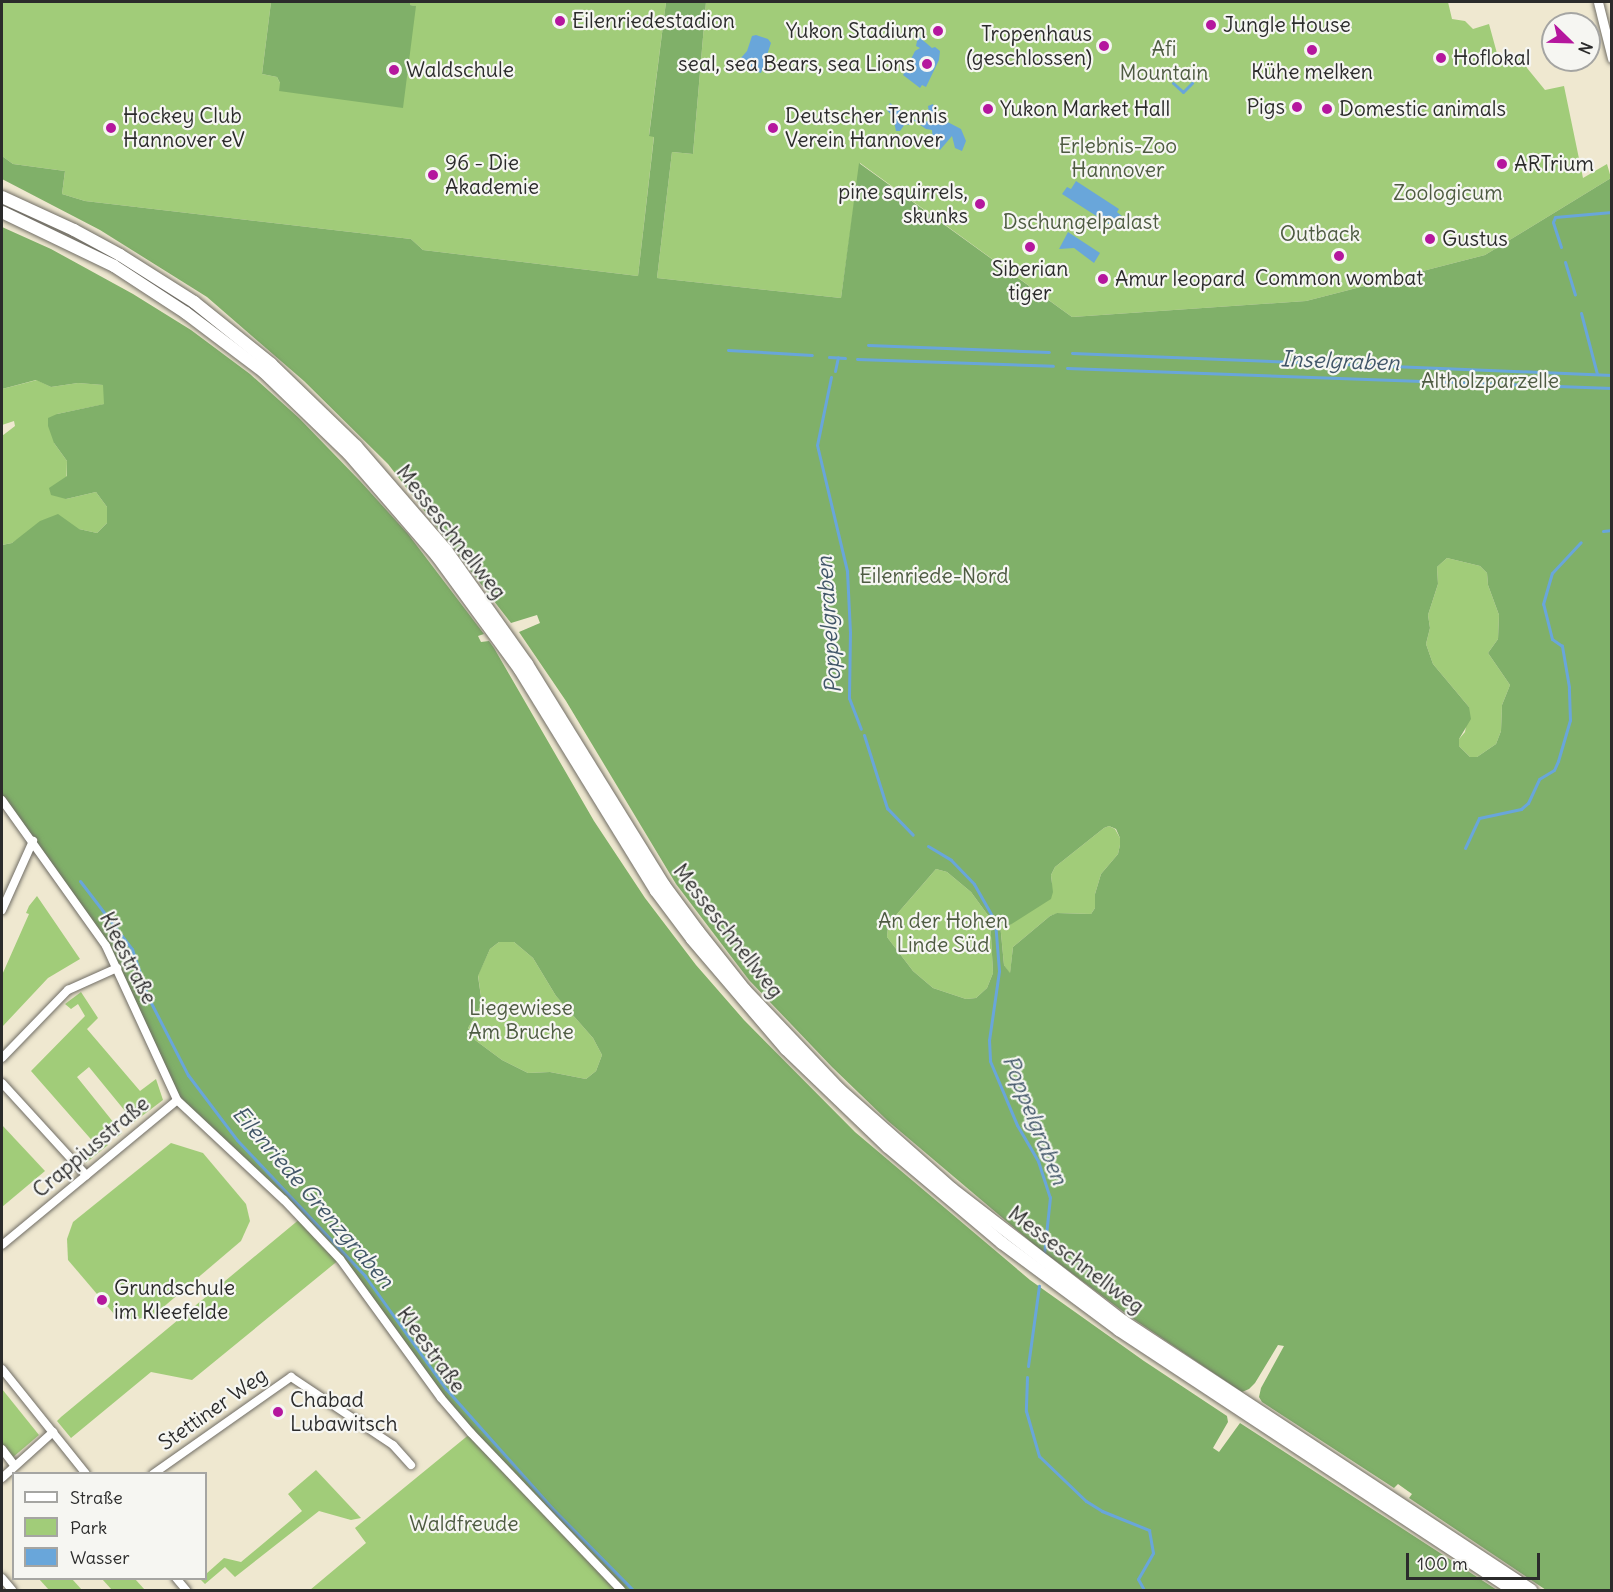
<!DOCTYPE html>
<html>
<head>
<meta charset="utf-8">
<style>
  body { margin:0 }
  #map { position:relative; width:1613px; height:1592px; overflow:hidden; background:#efe8d0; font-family:Delius,sans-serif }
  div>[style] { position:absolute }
  .green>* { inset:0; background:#a1cc79 }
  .forest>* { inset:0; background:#80b069 }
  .water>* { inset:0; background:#69a6da }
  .stream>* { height:3px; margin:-1.5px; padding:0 1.5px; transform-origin:1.5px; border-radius:1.5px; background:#69a6da }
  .roads { filter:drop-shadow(0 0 2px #706d65) drop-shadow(0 0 2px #706d65) }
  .minor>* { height:8px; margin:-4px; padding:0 4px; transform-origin:4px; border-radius:4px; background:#fff }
  .tertiary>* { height:9px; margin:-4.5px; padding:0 4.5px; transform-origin:4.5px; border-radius:4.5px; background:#fff }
  .trunk>* { height:12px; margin:-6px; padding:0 6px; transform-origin:6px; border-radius:6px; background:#fff }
  .dots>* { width:16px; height:16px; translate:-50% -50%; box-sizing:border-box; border:3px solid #f6f6f2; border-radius:50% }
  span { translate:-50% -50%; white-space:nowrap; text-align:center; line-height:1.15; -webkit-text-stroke:4.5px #f6f6f2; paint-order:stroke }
  .poi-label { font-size:21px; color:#2b2b2b }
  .left { translate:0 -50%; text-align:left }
  .right { translate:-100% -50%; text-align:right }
  .park-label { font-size:21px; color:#4e5b42 }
  .street-label { font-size:21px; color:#2b2b2b }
  .water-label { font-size:22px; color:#415668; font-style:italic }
  .frame { position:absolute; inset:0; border:3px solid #2b2b2b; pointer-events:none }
  .legend { position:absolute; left:12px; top:1472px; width:195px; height:108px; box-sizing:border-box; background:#f6f6f2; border:2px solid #a5a5a2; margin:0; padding:8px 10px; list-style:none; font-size:18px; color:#2b2b2b }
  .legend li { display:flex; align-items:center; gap:12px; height:30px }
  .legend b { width:30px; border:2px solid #a5a5a2 }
  .north { position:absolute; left:1541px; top:12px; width:60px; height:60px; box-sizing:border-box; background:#f6f6f2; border:2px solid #a5a5a2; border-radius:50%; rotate:113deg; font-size:16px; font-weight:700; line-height:24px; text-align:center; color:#2b2b2b }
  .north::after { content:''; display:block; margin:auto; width:21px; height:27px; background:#b5179e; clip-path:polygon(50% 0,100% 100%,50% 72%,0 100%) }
  .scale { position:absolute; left:1406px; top:1553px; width:134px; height:27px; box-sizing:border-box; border:3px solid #2b2b2b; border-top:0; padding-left:8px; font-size:18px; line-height:21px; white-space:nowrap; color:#2b2b2b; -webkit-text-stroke:4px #f6f6f2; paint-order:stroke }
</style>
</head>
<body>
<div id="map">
  <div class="green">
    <div style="clip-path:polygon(2px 2px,271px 2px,262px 74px,277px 77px,280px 83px,415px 6px,410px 5px,410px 2px,666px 2px,649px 135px,654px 136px,638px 276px,423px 250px,411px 239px,85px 201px,62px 194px,65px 171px,13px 164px,2px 156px)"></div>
    <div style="clip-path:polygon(706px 2px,1448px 2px,1452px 19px,1465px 21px,1473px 29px,1489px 24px,1498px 57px,1491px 63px,1521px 52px,1527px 68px,1545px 90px,1564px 86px,1583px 178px,1607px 164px,1611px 178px,1485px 255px,1306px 301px,1072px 317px,860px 163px,841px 298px,657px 278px,672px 152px,693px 154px)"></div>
    <div style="clip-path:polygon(37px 380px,51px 387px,78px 383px,104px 385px,105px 404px,57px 414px,54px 443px,67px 461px,66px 499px,96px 492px,107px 507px,107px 523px,97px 533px,79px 529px,23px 536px,12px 543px,2px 545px,2px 436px,15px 426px,14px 421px,2px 425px,2px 389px)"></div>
    <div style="clip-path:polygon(1447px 558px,1480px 566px,1487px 573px,1488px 585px,1499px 615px,1498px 639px,1488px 653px,1510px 685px,1502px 705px,1501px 731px,1496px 744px,1477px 757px,1470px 757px,1459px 746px,1459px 739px,1465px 732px,1469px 707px,1433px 664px,1426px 644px,1430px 628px,1428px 615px,1438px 584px,1437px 567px)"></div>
    <div style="clip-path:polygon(1109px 826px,1115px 829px,1120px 838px,1120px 845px,1118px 854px,1101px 874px,1095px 894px,1095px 908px,1091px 914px,1058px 913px,1050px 916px,1013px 947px,1010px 974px,1004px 965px,1000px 923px,1010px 925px,1052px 883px,1051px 875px,1055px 867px,1104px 828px)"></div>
    <div style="clip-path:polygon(936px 869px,947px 872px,971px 892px,990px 918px,993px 973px,987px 988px,976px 998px,966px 999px,933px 988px,913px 971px,887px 937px,888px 927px,897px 914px)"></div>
    <div style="clip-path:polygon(37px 896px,80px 959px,48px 978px,2px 1027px,2px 975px,29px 914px,26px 913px,29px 906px)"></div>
    <div style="clip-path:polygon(499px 942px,514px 942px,533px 958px,556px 996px,593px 1038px,602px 1055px,596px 1071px,586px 1079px,550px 1072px,528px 1073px,502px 1060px,475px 1040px,468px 1028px,482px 1004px,478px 975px,490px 949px)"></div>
    <div style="clip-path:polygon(81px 992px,98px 1018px,87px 1029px,140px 1091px,156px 1079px,163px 1100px,134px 1122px,89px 1067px,77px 1077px,122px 1133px,117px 1137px,111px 1131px,103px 1138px,108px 1145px,86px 1163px,86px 1154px,96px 1145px,31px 1071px,85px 1016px,78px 1004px,71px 1009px,65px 1004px)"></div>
    <div style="clip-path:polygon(2px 1125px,45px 1171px,2px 1207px)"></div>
    <div style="clip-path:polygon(171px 1143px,203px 1153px,246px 1204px,250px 1221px,241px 1241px,154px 1315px,134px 1320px,114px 1314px,68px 1260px,67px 1239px,73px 1222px)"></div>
    <div style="clip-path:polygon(301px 1218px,340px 1259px,192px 1380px,151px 1372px,71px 1438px,57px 1421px,61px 1417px)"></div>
    <div style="clip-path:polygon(2px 1389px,39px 1435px,12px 1458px,2px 1446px)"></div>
    <div style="clip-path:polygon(471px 1433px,621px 1590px,310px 1590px,366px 1543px,355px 1528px)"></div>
    <div style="clip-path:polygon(316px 1470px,361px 1518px,351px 1520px,319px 1511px,235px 1577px,225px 1567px,205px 1584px,200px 1579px,206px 1578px,206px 1574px,224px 1558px,241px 1562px,302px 1511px,288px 1494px)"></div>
    <div style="clip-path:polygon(39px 1579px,72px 1579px,82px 1590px,49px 1590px)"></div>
    <div style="clip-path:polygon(102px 1579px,135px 1579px,145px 1590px,112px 1590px)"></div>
  </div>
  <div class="forest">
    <div style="clip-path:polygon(271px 2px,410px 2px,410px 5px,416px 6px,403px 108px,279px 91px,280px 83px,277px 77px,262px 74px)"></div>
    <div style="clip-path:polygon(evenodd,666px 2px,706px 2px,693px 154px,672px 152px,657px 278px,841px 298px,859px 163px,1072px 317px,1306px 301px,1485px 255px,1611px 178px,1611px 1590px,1546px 1590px,1409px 1498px,1412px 1494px,1398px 1484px,1394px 1488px,1262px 1402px,1259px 1397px,1261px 1388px,1284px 1346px,1278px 1345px,1255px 1383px,1249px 1389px,1242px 1392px,1129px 1316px,1037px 1247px,888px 1121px,832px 1067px,749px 980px,676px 884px,566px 701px,519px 632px,540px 623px,537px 615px,511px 623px,388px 464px,304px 381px,207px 297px,100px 230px,2px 179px,2px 156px,13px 164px,65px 171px,62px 194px,85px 201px,411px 239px,423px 250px,638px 276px,654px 137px,649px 136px,666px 2px,1447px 558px,1480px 566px,1487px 573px,1488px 585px,1499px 615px,1498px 639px,1488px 653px,1510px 685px,1502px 705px,1501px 731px,1496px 744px,1477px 757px,1470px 757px,1459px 746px,1459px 739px,1471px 719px,1469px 707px,1433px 664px,1426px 644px,1430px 628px,1428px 615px,1438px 584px,1437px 567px,1447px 558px,666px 2px,1109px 826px,1116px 829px,1120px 838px,1120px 845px,1118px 854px,1101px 874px,1095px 894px,1095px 908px,1091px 914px,1057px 913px,1050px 916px,1013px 947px,1010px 973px,1004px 965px,1000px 923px,1010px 925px,1051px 899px,1053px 892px,1051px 875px,1055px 867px,1104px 828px,1109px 826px,666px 2px,936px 869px,947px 872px,971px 892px,990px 918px,993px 973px,987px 988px,976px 998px,966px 999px,933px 988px,913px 971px,887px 937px,888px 927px,897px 914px,936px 869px)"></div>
    <div style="clip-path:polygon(evenodd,2px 227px,51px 249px,133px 294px,191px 330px,250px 374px,299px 418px,361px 482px,408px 534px,484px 634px,478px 636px,481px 642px,489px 641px,494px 648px,594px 821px,645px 898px,696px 965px,744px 1020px,855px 1132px,1030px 1280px,1144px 1361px,1227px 1416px,1228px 1422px,1213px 1448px,1219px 1452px,1240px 1423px,1497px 1590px,621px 1590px,471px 1433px,368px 1295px,284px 1200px,184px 1109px,106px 946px,2px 800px,2px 545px,12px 543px,40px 521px,58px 514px,79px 529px,97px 533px,107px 523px,107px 507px,96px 492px,66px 499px,51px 495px,49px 488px,67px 476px,67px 461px,54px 443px,48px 426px,48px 418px,57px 414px,104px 404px,103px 385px,78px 383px,51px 387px,36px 380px,2px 389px,2px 227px,499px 942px,514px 942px,533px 958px,556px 996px,593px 1038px,602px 1055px,596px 1071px,586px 1079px,550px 1072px,528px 1073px,502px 1060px,475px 1040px,468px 1028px,482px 1004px,478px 976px,490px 949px,499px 942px)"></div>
  </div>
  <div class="water">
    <div style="clip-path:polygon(756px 35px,768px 39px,771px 43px,761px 73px,743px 67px,740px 59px,747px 51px,752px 36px)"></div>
    <div style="clip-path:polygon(918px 36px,932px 48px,935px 47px,940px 51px,939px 60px,926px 87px,922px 85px,920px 88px,903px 75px,915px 51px,920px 48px,916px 46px)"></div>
    <div style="clip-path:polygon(890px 103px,912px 119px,925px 122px,930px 120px,928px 106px,933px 104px,938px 117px,961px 129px,966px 141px,962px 151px,955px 148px,952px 136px,940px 150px,933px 142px,932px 130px,926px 129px,913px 120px,909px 125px,905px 124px,900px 131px,896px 131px,893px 117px,886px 109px)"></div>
    <div style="clip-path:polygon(1076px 181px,1119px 209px,1117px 212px,1123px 217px,1115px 228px,1062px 194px,1067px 187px,1071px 189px)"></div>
    <div style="clip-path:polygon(1068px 232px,1100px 253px,1094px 263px,1074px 248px,1059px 249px)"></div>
  </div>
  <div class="stream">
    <div style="left:1173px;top:83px;width:13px;rotate:42deg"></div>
    <div style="left:1183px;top:92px;width:13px;rotate:-45deg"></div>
    <div style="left:1561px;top:247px;width:26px;rotate:-108deg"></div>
    <div style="left:1553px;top:222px;width:5px;rotate:-68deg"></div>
    <div style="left:1555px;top:217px;width:57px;rotate:-5deg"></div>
    <div style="left:1565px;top:262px;width:34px;rotate:73deg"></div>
    <div style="left:1581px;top:313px;width:63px;rotate:75.3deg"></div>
    <div style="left:868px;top:345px;width:181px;rotate:2.2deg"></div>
    <div style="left:728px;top:350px;width:84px;rotate:3.4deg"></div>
    <div style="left:1072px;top:353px;width:540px;rotate:2.33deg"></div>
    <div style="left:829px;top:357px;width:16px;rotate:4deg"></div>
    <div style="left:857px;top:359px;width:196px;rotate:2deg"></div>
    <div style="left:1067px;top:368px;width:545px;rotate:2.1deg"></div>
    <div style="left:835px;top:371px;width:14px;rotate:-78deg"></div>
    <div style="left:831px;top:377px;width:69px;rotate:101.6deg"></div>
    <div style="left:817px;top:445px;width:130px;rotate:76.6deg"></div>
    <div style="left:847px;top:571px;width:61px;rotate:87.2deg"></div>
    <div style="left:850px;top:632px;width:66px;rotate:90.9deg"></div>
    <div style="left:849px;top:698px;width:33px;rotate:69deg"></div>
    <div style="left:1603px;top:531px;width:9px;rotate:-6deg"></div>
    <div style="left:864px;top:735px;width:77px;rotate:72.5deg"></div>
    <div style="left:887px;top:808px;width:37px;rotate:46deg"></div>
    <div style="left:928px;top:846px;width:27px;rotate:31deg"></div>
    <div style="left:951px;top:860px;width:33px;rotate:46deg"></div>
    <div style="left:974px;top:884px;width:43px;rotate:60.4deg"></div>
    <div style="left:995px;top:921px;width:50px;rotate:85.4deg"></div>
    <div style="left:999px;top:971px;width:70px;rotate:98.2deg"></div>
    <div style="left:989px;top:1040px;width:21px;rotate:87deg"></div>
    <div style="left:990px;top:1061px;width:69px;rotate:67.1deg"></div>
    <div style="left:1017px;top:1125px;width:42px;rotate:59.7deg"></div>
    <div style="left:1038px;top:1161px;width:38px;rotate:72deg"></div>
    <div style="left:1050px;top:1197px;width:57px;rotate:96deg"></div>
    <div style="left:1465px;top:848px;width:33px;rotate:-65deg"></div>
    <div style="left:1479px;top:818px;width:43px;rotate:-12.1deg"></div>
    <div style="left:1521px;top:809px;width:9px;rotate:-41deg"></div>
    <div style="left:1528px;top:803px;width:26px;rotate:-65deg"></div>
    <div style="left:1539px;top:779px;width:17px;rotate:-31deg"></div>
    <div style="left:1554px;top:770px;width:10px;rotate:-66deg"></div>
    <div style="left:1558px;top:761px;width:43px;rotate:-73.7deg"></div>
    <div style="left:1570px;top:720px;width:33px;rotate:-92deg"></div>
    <div style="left:1569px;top:687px;width:42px;rotate:-99.7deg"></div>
    <div style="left:1562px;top:646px;width:12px;rotate:-145deg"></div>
    <div style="left:1552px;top:639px;width:36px;rotate:-104deg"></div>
    <div style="left:1543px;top:604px;width:32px;rotate:-74deg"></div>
    <div style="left:1552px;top:573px;width:42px;rotate:-46.9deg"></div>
    <div style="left:80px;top:881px;width:86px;rotate:52.6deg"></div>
    <div style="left:132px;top:949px;width:51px;rotate:71.6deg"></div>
    <div style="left:148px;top:997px;width:88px;rotate:62.9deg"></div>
    <div style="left:188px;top:1075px;width:81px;rotate:53deg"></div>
    <div style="left:237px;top:1140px;width:187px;rotate:46.7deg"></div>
    <div style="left:365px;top:1276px;width:139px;rotate:54.4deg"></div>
    <div style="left:446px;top:1389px;width:159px;rotate:48.3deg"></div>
    <div style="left:552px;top:1508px;width:115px;rotate:45.4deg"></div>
    <div style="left:1028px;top:1366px;width:81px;rotate:-82.2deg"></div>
    <div style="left:1027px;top:1377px;width:34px;rotate:92deg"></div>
    <div style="left:1026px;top:1411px;width:47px;rotate:73.9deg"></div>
    <div style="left:1039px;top:1456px;width:65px;rotate:43.8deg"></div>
    <div style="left:1086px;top:1501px;width:19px;rotate:32deg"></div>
    <div style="left:1102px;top:1511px;width:51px;rotate:22deg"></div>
    <div style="left:1149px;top:1530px;width:23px;rotate:80deg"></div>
    <div style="left:1153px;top:1553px;width:30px;rotate:120deg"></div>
    <div style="left:1138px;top:1579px;width:13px;rotate:61deg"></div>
  </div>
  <div class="roads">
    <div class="minor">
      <div style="left:2px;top:800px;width:179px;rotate:54.5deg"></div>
      <div style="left:106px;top:946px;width:170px;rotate:65.2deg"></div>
      <div style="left:177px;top:1100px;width:146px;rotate:43.1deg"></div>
      <div style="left:284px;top:1200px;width:81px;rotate:46.5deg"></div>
      <div style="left:340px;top:1259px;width:172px;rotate:54deg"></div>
      <div style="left:441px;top:1398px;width:46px;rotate:49.4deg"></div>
      <div style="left:471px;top:1433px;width:217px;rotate:46.3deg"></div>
      <div style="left:2px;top:910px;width:76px;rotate:-65.8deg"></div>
      <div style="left:2px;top:1058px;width:95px;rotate:-45.9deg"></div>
      <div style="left:68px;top:990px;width:54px;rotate:-24.2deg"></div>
      <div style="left:2px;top:1083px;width:125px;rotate:47.6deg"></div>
      <div style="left:2px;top:1245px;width:227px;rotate:-39.6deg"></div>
      <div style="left:2px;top:1369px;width:134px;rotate:51.3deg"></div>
      <div style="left:2px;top:1449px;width:21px;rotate:53deg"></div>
      <div style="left:153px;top:1474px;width:169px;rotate:-35.1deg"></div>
      <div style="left:291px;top:1377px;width:123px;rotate:33.7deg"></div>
      <div style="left:393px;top:1445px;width:27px;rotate:48deg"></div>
      <div style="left:2px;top:1478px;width:69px;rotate:-42deg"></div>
      <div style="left:2px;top:1578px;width:16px;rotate:50deg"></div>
      <div style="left:176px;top:1578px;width:16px;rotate:50deg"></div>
    </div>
    <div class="tertiary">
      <div style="left:1598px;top:2px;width:58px;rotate:76deg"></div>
    </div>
    <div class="trunk">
      <div style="left:2px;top:197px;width:79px;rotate:24.6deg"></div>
      <div style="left:74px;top:230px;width:52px;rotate:28.5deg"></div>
      <div style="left:120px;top:255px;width:88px;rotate:32.4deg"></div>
      <div style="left:194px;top:302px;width:99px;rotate:38.8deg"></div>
      <div style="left:271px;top:364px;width:118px;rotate:44deg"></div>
      <div style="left:356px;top:446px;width:138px;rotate:49.1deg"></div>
      <div style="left:446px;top:550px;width:140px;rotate:54.6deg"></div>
      <div style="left:527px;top:664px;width:260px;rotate:58.2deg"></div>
      <div style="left:664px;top:885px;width:57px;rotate:53.5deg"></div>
      <div style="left:698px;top:931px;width:75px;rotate:51.5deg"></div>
      <div style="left:745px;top:990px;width:137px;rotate:46.5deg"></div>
      <div style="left:839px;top:1089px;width:151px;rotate:41.5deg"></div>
      <div style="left:952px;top:1189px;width:216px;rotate:37.7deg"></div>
      <div style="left:1123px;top:1321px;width:489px;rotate:33.4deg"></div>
      <div style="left:2px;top:212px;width:124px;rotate:25.7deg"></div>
      <div style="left:114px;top:266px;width:86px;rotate:33.1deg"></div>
      <div style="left:186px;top:313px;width:98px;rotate:37.1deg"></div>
      <div style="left:264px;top:372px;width:118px;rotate:44deg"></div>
      <div style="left:349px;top:454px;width:135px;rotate:49.2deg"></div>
      <div style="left:437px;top:556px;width:141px;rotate:53.9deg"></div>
      <div style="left:520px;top:670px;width:259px;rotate:58.4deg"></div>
      <div style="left:656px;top:891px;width:60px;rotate:53.1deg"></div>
      <div style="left:692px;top:939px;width:145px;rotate:49.5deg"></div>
      <div style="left:786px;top:1049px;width:141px;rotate:43.9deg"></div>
      <div style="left:888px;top:1147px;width:149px;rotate:40.1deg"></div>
      <div style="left:1002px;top:1243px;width:146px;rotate:36.6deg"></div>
      <div style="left:1119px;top:1330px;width:473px;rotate:33.4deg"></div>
    </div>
  </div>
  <div class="dots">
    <div style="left:560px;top:21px;background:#b5179e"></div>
    <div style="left:1211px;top:25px;background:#b5179e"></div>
    <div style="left:938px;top:31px;background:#b5179e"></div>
    <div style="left:1104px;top:46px;background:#b5179e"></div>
    <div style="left:1312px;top:50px;background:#b5179e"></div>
    <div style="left:1441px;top:58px;background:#b5179e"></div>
    <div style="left:927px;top:64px;background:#b5179e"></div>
    <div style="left:394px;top:70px;background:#b5179e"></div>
    <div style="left:1297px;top:107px;background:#b5179e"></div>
    <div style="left:988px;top:109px;background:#b5179e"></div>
    <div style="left:1327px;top:109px;background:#b5179e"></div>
    <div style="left:111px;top:128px;background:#b5179e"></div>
    <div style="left:773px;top:128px;background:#b5179e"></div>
    <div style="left:1502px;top:164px;background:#b5179e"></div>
    <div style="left:433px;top:175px;background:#b5179e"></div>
    <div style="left:980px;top:204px;background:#b5179e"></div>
    <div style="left:1430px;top:239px;background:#b5179e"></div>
    <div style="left:1030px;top:247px;background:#b5179e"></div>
    <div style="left:1339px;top:256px;background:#b5179e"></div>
    <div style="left:1103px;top:279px;background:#b5179e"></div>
    <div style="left:102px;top:1300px;background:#b5179e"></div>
    <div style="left:278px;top:1412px;background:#b5179e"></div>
  </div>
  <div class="poi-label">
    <span class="left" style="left:572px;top:21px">Eilenriedestadion</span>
    <span class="left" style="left:1223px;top:25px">Jungle House</span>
    <span class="right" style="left:926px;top:31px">Yukon Stadium</span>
    <span class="right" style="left:1092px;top:46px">Tropenhaus<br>(geschlossen)</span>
    <span class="left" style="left:1453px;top:58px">Hoflokal</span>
    <span class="right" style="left:915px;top:64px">seal, sea Bears, sea Lions</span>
    <span class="left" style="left:406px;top:70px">Waldschule</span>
    <span style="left:1312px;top:72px">Kühe melken</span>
    <span class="right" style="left:1285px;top:107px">Pigs</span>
    <span class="left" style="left:1000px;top:109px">Yukon Market Hall</span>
    <span class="left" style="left:1339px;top:109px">Domestic animals</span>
    <span class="left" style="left:123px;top:128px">Hockey Club<br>Hannover eV</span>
    <span class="left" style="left:785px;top:128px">Deutscher Tennis<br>Verein Hannover</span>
    <span class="left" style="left:445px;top:175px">96 - Die<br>Akademie</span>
    <span class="left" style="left:1514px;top:164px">ARTrium</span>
    <span class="right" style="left:968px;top:204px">pine squirrels,<br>skunks</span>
    <span class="left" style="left:1442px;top:239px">Gustus</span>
    <span style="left:1030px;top:281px">Siberian<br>tiger</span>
    <span style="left:1339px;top:278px">Common wombat</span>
    <span class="left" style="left:1115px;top:279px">Amur leopard</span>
    <span class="left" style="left:114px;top:1300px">Grundschule<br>im Kleefelde</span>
    <span class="left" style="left:290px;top:1412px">Chabad<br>Lubawitsch</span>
  </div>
  <div class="park-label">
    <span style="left:1164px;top:61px">Afi<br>Mountain</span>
    <span style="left:1118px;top:158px">Erlebnis-Zoo<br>Hannover</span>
    <span style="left:1448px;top:193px">Zoologicum</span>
    <span style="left:1081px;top:222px">Dschungelpalast</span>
    <span style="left:1320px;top:234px">Outback</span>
    <span style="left:1490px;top:381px">Altholzparzelle</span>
    <span style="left:934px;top:576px">Eilenriede-Nord</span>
    <span style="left:943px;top:933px">An der Hohen<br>Linde Süd</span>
    <span style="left:521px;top:1020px">Liegewiese<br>Am Bruche</span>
    <span style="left:464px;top:1524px">Waldfreude</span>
  </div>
  <div class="street-label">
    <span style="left:451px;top:532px;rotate:52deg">Messeschnellweg</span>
    <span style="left:728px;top:931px;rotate:52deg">Messeschnellweg</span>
    <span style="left:128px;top:958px;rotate:63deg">Kleestraße</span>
    <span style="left:91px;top:1147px;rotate:-40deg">Crappiusstraße</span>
    <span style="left:1076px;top:1260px;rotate:37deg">Messeschnellweg</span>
    <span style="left:431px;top:1350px;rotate:54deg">Kleestraße</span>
    <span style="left:213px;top:1409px;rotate:-35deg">Stettiner Weg</span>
  </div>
  <div class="water-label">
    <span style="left:1340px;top:361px;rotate:2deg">Inselgraben</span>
    <span style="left:829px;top:625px;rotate:-94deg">Poppelgraben</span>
    <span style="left:1035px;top:1120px;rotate:68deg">Poppelgraben</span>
    <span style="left:313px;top:1197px;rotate:49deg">Eilenriede Grenzgraben</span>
  </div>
  <div class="frame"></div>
  <ul class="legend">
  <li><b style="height:8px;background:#fff"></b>Straße</li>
  <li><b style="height:16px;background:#a1cc79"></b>Park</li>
  <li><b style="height:16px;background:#69a6da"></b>Wasser</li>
  </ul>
  <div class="north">N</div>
  <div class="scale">100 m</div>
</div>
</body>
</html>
